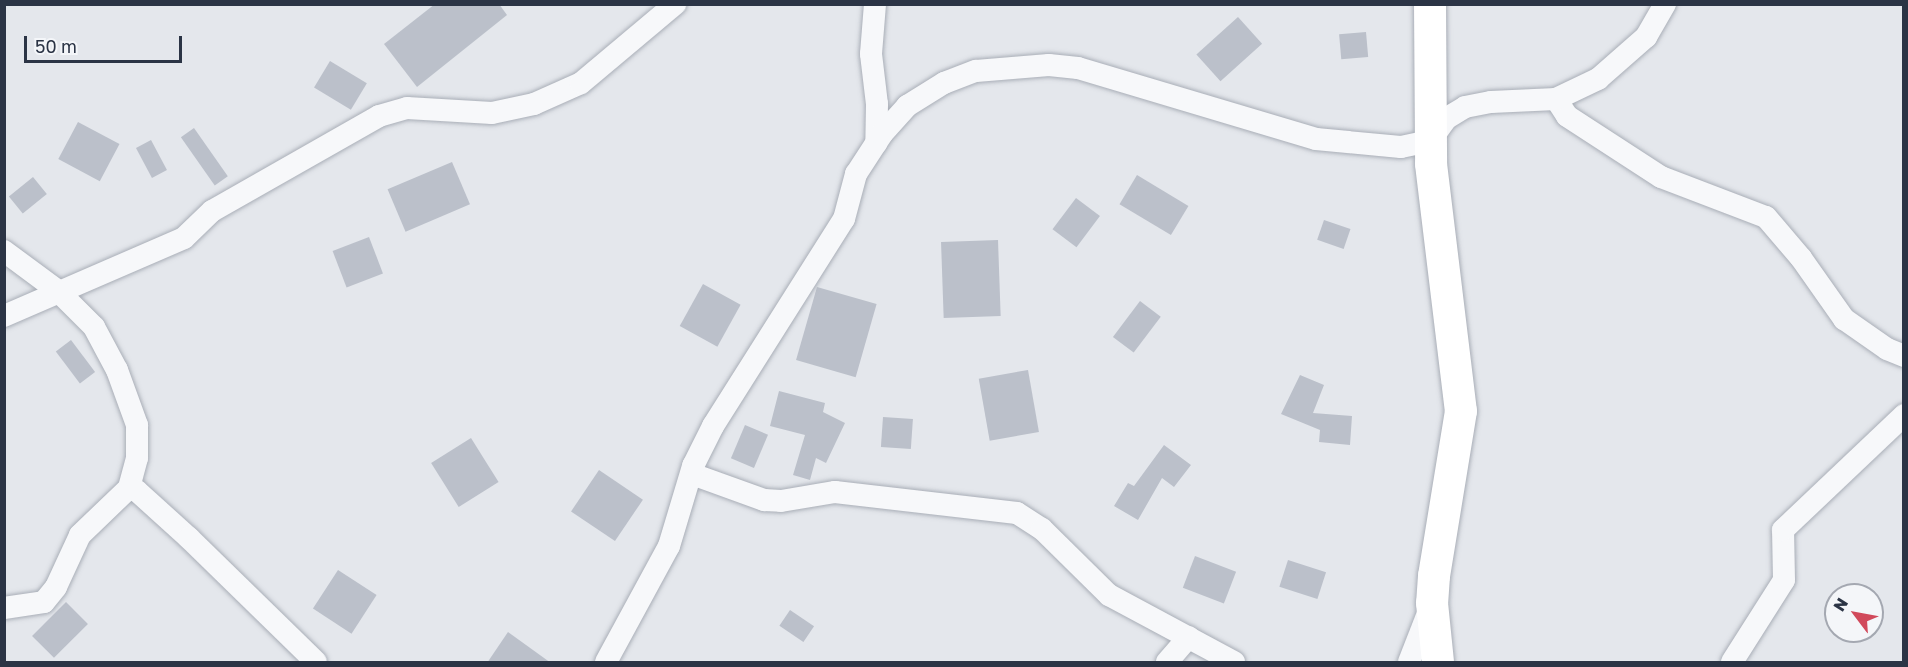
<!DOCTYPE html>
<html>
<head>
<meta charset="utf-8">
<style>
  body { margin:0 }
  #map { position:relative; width:1908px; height:667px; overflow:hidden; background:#e4e7ec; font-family:"Golos Text",sans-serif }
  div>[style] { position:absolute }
  .building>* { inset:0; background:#bbc0ca; transform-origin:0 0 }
  .roads { filter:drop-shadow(0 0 2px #a9aeb7) drop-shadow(0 0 2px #a9aeb7) }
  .street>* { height:22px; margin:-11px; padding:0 11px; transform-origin:11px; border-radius:11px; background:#f7f8fa }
  .secondary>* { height:32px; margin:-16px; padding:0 16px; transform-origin:16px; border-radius:16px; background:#fff }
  span { translate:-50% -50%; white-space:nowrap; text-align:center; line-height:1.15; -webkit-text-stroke:5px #f4f6f9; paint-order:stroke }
  .frame { position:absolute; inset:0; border:6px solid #2b3445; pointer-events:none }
  .north { position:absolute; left:1824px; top:583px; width:60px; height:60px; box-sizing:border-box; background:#f4f6f9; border:2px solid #a4a8b1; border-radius:50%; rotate:302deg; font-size:16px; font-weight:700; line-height:24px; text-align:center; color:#2b3445 }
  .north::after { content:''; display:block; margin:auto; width:21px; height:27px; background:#d1495b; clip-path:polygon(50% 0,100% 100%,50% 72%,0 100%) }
  .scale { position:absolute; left:24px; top:36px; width:158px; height:27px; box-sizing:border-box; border:3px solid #2b3445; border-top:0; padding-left:8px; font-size:18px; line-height:21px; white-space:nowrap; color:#2b3445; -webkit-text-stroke:4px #f4f6f9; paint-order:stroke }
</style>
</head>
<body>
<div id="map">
  <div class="building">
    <div style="clip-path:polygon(435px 4px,499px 4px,507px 15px,417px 87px,384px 44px)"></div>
    <div style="left:1238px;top:17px;width:36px;height:56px;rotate:48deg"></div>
    <div style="left:1366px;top:32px;width:25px;height:27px;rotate:85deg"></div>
    <div style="left:330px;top:61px;width:43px;height:31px;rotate:31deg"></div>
    <div style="left:78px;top:122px;width:47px;height:42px;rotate:28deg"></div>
    <div style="left:194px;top:128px;width:59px;height:16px;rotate:55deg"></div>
    <div style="left:151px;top:140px;width:34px;height:17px;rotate:62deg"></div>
    <div style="left:452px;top:162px;width:46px;height:70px;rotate:67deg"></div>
    <div style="left:1137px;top:175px;width:60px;height:34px;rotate:31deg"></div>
    <div style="left:33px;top:177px;width:22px;height:31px;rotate:51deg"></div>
    <div style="left:1076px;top:198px;width:30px;height:39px;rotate:37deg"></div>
    <div style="left:1324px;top:220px;width:28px;height:21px;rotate:19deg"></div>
    <div style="left:369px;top:237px;width:39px;height:39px;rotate:69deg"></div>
    <div style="left:998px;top:240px;width:76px;height:57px;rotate:88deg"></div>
    <div style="left:703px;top:284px;width:43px;height:48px;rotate:29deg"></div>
    <div style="left:817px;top:287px;width:62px;height:76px;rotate:16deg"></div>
    <div style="left:1140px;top:301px;width:26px;height:45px;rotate:37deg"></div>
    <div style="left:71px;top:340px;width:40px;height:19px;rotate:53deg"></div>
    <div style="left:1028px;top:370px;width:63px;height:50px;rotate:80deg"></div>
    <div style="clip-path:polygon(1300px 375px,1324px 385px,1313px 413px,1352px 416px,1350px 445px,1319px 442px,1320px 430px,1281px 414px)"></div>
    <div style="clip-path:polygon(779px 391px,825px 403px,823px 412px,845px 423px,826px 463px,816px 458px,810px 480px,793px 475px,805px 435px,770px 426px)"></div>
    <div style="left:883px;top:417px;width:30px;height:30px;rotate:4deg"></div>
    <div style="left:745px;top:425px;width:25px;height:36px;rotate:23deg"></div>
    <div style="left:471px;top:438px;width:52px;height:47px;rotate:58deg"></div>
    <div style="clip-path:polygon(1164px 445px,1191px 465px,1174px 487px,1162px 478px,1138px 520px,1114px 506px,1128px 483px,1134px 486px)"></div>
    <div style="left:599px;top:470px;width:53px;height:50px;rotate:34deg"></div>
    <div style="left:1195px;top:556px;width:44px;height:34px;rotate:21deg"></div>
    <div style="left:1288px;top:560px;width:40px;height:28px;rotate:18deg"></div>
    <div style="left:338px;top:570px;width:46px;height:46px;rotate:33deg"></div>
    <div style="left:66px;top:602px;width:31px;height:48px;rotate:45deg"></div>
    <div style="left:790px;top:610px;width:29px;height:19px;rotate:34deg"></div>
    <div style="clip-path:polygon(508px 632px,551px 663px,487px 663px)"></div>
  </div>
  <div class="roads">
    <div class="street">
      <div style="left:875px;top:4px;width:50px;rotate:94.6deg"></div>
      <div style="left:871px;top:54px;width:50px;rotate:83.2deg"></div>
      <div style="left:877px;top:104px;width:39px;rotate:91deg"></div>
      <div style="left:1556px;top:99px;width:20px;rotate:57deg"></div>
      <div style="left:1567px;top:116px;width:112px;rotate:33deg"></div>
      <div style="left:1661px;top:177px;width:112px;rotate:20.9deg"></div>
      <div style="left:1766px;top:217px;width:54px;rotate:49.5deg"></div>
      <div style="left:1801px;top:258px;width:75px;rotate:54.8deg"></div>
      <div style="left:1844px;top:319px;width:52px;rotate:34.9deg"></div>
      <div style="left:1887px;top:349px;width:18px;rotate:22deg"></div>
      <div style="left:4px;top:251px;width:67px;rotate:36.5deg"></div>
      <div style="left:58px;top:291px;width:51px;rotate:45deg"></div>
      <div style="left:94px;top:327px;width:49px;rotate:61.9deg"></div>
      <div style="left:117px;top:370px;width:59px;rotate:70deg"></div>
      <div style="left:137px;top:425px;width:33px;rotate:90deg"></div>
      <div style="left:137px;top:458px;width:31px;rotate:105deg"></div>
      <div style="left:129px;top:488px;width:9px;rotate:21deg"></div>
      <div style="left:137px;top:491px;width:70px;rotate:42.1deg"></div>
      <div style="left:189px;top:538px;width:177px;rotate:44.3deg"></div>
      <div style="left:4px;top:316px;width:196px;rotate:-23.4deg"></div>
      <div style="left:184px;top:238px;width:39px;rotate:-44deg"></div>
      <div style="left:212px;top:211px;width:192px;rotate:-29.6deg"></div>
      <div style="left:379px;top:116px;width:29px;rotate:-16deg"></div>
      <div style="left:407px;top:108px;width:85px;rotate:3.4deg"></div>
      <div style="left:492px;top:113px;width:43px;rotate:-12.1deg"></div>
      <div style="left:534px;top:104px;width:51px;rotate:-24.1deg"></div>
      <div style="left:581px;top:83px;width:123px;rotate:-40deg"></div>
      <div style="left:692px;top:474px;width:77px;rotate:19.9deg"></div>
      <div style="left:764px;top:500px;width:17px;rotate:3deg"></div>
      <div style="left:781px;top:501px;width:55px;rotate:-9.5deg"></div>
      <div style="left:835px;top:492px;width:183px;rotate:6.6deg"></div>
      <div style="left:1017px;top:513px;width:30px;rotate:33deg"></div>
      <div style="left:1042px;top:529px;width:94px;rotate:44.6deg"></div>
      <div style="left:1109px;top:595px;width:142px;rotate:28.2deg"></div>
      <div style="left:4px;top:608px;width:40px;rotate:-8.5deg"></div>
      <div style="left:44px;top:602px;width:19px;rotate:-51deg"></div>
      <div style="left:56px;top:587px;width:57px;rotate:-65.2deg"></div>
      <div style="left:80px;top:535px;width:68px;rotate:-43.8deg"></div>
      <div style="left:606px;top:662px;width:132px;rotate:-61.5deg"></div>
      <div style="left:669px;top:546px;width:84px;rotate:-73.3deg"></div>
      <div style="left:693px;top:466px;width:45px;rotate:-63.4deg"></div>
      <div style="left:713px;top:426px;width:245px;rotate:-57.7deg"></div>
      <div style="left:844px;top:219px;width:47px;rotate:-75.1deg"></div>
      <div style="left:856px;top:174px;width:48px;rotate:-57deg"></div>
      <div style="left:882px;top:134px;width:38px;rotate:-48deg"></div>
      <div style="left:907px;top:106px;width:44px;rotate:-31.9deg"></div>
      <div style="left:944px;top:83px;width:34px;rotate:-21deg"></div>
      <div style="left:976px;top:71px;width:73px;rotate:-4.7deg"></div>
      <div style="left:1049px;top:65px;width:29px;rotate:6deg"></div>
      <div style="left:1078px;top:68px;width:248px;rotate:16.6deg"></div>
      <div style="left:1316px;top:139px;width:85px;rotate:5.4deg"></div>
      <div style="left:1401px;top:147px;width:30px;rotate:-12deg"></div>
      <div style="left:1430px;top:141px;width:29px;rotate:-54deg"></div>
      <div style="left:1447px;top:118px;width:21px;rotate:-31deg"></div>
      <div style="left:1465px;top:107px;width:26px;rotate:-11deg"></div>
      <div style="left:1491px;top:102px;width:65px;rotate:-2.6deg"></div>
      <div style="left:1556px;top:99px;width:47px;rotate:-25.5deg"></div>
      <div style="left:1598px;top:79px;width:64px;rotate:-41.2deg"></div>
      <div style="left:1646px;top:37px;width:38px;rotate:-60deg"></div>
      <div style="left:1167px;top:662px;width:33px;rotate:-49deg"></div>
      <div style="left:1409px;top:662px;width:58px;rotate:-68.7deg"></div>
      <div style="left:1732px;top:662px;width:97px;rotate:-57.6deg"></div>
      <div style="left:1784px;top:580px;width:50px;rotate:-91.1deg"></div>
      <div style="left:1783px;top:530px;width:167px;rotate:-43.5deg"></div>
    </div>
    <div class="secondary">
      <div style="left:1430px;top:4px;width:160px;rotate:89.6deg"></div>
      <div style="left:1431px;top:164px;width:249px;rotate:83.1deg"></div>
      <div style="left:1461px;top:411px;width:167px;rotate:99.3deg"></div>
      <div style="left:1434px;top:576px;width:27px;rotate:94deg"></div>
      <div style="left:1432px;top:603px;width:59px;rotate:84.2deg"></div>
    </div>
  </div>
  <div class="frame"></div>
  <div class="north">N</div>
  <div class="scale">50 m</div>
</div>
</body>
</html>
